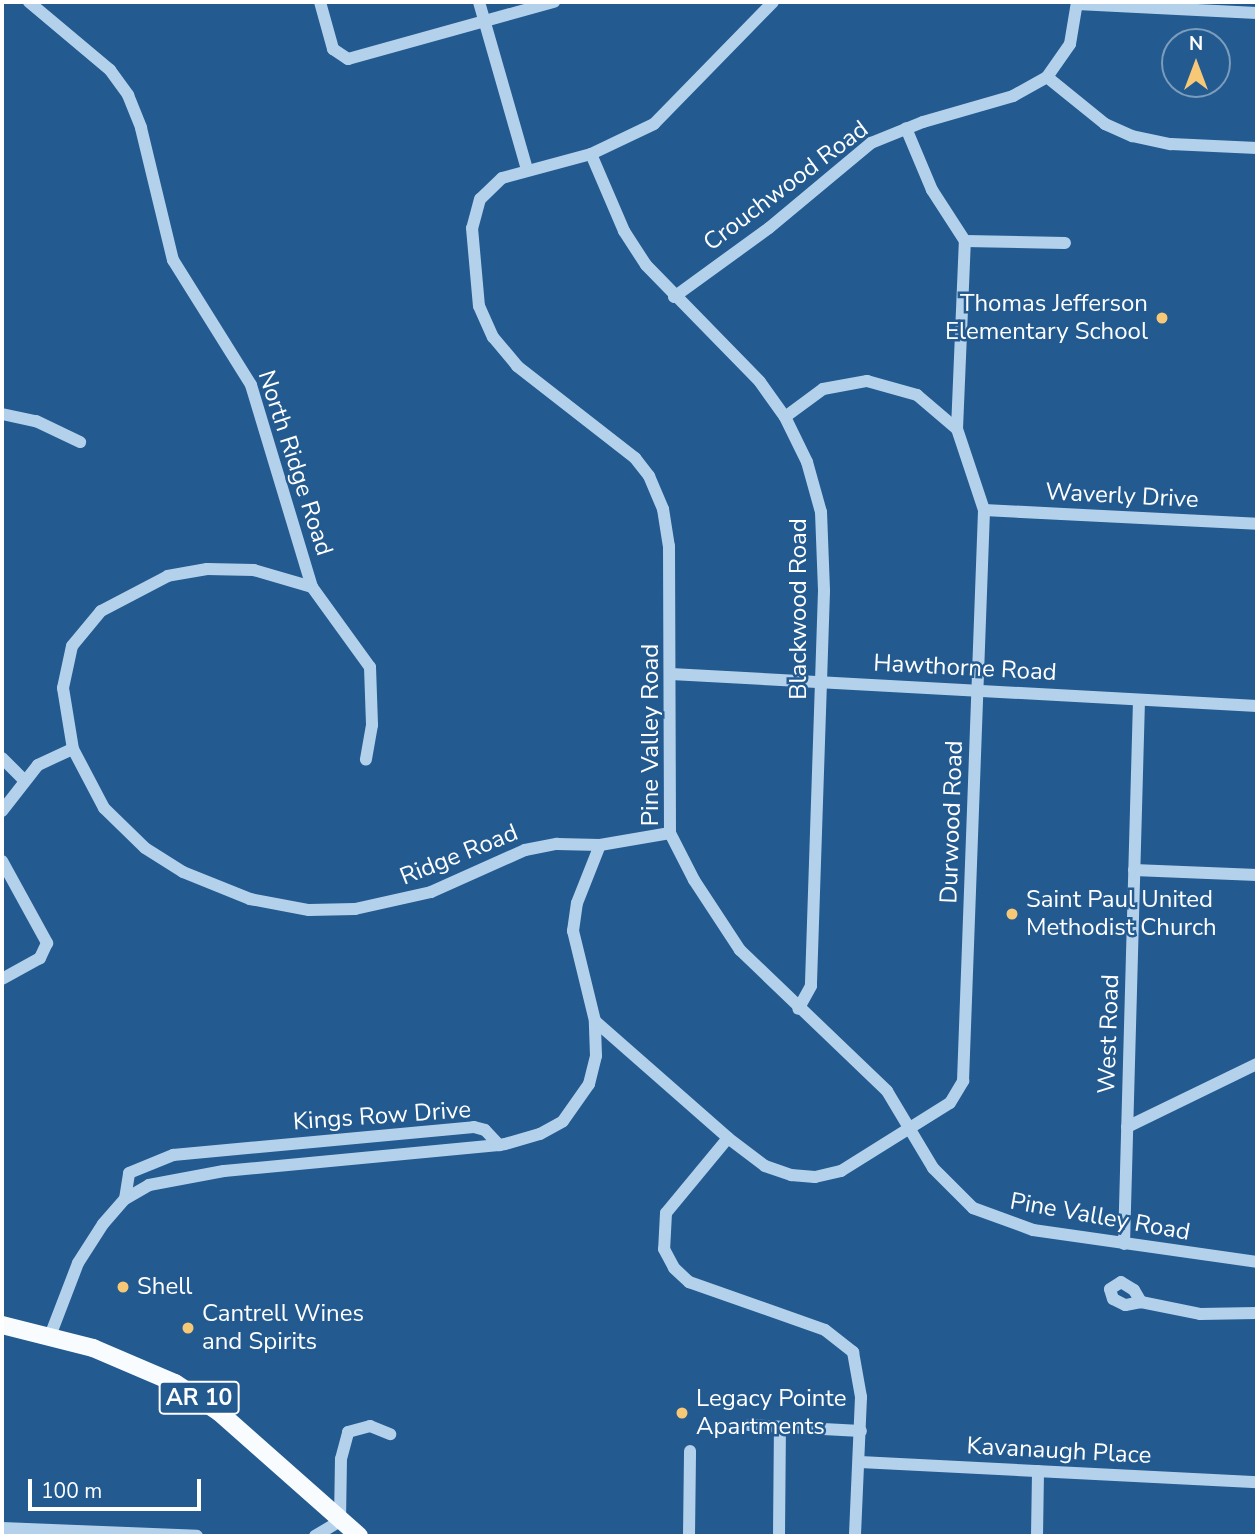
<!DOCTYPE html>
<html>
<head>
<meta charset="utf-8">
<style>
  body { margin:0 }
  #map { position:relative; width:1259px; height:1538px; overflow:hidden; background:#235a90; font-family:"Nunito Sans",sans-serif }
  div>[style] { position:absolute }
  .minor>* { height:12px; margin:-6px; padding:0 6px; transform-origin:6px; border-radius:6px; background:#b4d1ec }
  .major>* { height:18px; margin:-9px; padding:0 9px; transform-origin:9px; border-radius:9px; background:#f9fcff }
  .dots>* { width:19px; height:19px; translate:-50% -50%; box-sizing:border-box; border:4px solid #235a90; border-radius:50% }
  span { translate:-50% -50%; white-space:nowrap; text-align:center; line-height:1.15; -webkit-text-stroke:5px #235a90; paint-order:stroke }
  .shield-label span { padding:2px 5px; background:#235a90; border:2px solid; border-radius:5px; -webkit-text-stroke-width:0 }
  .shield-label { font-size:23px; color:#fff; font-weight:700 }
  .street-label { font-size:24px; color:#fff }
  .poi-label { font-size:24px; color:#fff }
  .right { translate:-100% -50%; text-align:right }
  .left { translate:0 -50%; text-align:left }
  .frame { position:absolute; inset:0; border:4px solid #fff; pointer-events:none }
  .north { position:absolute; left:1161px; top:28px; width:70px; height:70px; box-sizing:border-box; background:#235a90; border:2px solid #7b9cbc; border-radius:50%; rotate:0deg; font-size:19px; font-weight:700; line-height:28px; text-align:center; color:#fff }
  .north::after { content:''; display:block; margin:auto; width:24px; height:32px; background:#f7c977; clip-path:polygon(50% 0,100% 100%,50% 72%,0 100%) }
  .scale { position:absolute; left:28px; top:1479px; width:173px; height:32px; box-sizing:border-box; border:4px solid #fff; border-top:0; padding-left:9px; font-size:21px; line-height:24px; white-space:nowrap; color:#fff; -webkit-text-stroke:5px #235a90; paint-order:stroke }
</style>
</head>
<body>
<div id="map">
  <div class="minor">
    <div style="left:29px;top:2px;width:106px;rotate:40deg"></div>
    <div style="left:110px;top:70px;width:31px;rotate:54deg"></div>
    <div style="left:128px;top:95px;width:35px;rotate:68deg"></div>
    <div style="left:141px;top:128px;width:136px;rotate:76.4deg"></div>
    <div style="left:173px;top:260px;width:147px;rotate:58deg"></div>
    <div style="left:251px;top:385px;width:211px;rotate:73.2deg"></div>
    <div style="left:312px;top:587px;width:99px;rotate:54.1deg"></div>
    <div style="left:370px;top:667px;width:58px;rotate:88deg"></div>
    <div style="left:372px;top:725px;width:35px;rotate:100deg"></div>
    <div style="left:320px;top:2px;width:49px;rotate:74.5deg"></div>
    <div style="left:333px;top:49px;width:18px;rotate:34deg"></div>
    <div style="left:348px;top:59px;width:214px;rotate:-15.5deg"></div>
    <div style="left:479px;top:2px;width:174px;rotate:74deg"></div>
    <div style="left:773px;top:2px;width:170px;rotate:134.3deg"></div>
    <div style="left:654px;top:124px;width:70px;rotate:154.5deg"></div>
    <div style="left:591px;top:154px;width:92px;rotate:164.9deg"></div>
    <div style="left:502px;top:178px;width:30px;rotate:136deg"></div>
    <div style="left:480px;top:199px;width:30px;rotate:105deg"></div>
    <div style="left:472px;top:228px;width:78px;rotate:84.9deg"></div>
    <div style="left:479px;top:306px;width:34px;rotate:66deg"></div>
    <div style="left:493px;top:337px;width:38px;rotate:50deg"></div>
    <div style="left:517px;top:366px;width:150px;rotate:37.9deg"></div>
    <div style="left:635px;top:458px;width:23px;rotate:52deg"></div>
    <div style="left:649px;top:476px;width:36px;rotate:67deg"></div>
    <div style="left:663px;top:509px;width:37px;rotate:81deg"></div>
    <div style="left:669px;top:546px;width:287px;rotate:89.8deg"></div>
    <div style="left:670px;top:833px;width:53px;rotate:62.9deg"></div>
    <div style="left:694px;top:880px;width:84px;rotate:56.7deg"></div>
    <div style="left:740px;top:950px;width:204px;rotate:43.8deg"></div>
    <div style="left:887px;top:1091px;width:90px;rotate:59.1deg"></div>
    <div style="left:933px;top:1168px;width:57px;rotate:45deg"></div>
    <div style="left:973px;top:1208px;width:64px;rotate:20.1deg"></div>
    <div style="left:1033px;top:1230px;width:226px;rotate:8.1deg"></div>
    <div style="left:1077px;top:4px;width:180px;rotate:2.9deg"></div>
    <div style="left:1047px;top:77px;width:75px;rotate:39deg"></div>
    <div style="left:1105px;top:124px;width:30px;rotate:24deg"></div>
    <div style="left:1132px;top:136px;width:40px;rotate:12deg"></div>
    <div style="left:1171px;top:144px;width:86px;rotate:2.7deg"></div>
    <div style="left:591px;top:154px;width:84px;rotate:66.8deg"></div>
    <div style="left:624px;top:231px;width:40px;rotate:57.1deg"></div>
    <div style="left:646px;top:265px;width:163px;rotate:45.7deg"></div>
    <div style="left:760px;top:382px;width:43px;rotate:54.5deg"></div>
    <div style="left:785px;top:417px;width:50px;rotate:63.9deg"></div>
    <div style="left:807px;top:462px;width:52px;rotate:74.4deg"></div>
    <div style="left:821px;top:512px;width:79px;rotate:87.8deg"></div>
    <div style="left:824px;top:591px;width:395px;rotate:91.9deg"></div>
    <div style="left:811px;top:986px;width:26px;rotate:119deg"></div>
    <div style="left:965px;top:241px;width:100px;rotate:1.1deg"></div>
    <div style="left:674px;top:297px;width:117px;rotate:-36deg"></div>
    <div style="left:769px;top:228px;width:133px;rotate:-39.8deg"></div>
    <div style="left:871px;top:143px;width:56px;rotate:-22deg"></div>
    <div style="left:923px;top:122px;width:94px;rotate:-16.1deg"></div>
    <div style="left:1013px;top:96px;width:39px;rotate:-29deg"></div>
    <div style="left:1047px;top:77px;width:40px;rotate:-55.1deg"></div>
    <div style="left:1070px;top:44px;width:43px;rotate:-80.5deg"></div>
    <div style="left:2px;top:414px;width:35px;rotate:12deg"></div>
    <div style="left:36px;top:421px;width:49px;rotate:25.5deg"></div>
    <div style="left:785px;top:417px;width:47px;rotate:-36.4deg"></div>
    <div style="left:823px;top:389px;width:45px;rotate:-10.3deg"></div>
    <div style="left:867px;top:381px;width:52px;rotate:15.6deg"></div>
    <div style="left:917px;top:395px;width:52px;rotate:40.4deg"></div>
    <div style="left:984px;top:510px;width:273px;rotate:2.9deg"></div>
    <div style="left:312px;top:587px;width:60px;rotate:-163.7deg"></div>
    <div style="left:254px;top:570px;width:47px;rotate:-178.8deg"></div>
    <div style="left:207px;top:569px;width:40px;rotate:170deg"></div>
    <div style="left:168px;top:576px;width:76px;rotate:152.4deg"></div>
    <div style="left:101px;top:611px;width:45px;rotate:129.6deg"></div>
    <div style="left:72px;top:646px;width:43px;rotate:102.1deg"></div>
    <div style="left:63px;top:688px;width:62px;rotate:80.7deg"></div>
    <div style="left:73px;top:749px;width:67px;rotate:62.3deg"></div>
    <div style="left:104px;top:808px;width:57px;rotate:44.3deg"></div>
    <div style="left:145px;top:848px;width:45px;rotate:32.3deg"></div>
    <div style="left:183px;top:872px;width:72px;rotate:21.9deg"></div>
    <div style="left:250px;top:899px;width:60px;rotate:10.6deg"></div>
    <div style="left:309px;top:910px;width:46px;rotate:-1.2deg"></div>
    <div style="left:355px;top:909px;width:78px;rotate:-12.6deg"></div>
    <div style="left:431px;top:892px;width:103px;rotate:-24.1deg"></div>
    <div style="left:525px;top:850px;width:33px;rotate:-11deg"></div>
    <div style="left:557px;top:844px;width:43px;rotate:1.3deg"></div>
    <div style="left:600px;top:845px;width:71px;rotate:-9.7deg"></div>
    <div style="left:671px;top:674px;width:587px;rotate:3.13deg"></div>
    <div style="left:2px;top:758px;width:30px;rotate:45deg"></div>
    <div style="left:2px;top:811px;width:58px;rotate:-52deg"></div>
    <div style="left:38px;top:765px;width:38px;rotate:-25deg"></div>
    <div style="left:2px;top:861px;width:94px;rotate:61.2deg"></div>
    <div style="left:47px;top:943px;width:17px;rotate:115deg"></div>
    <div style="left:40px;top:958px;width:43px;rotate:151.1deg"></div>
    <div style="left:1134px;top:870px;width:123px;rotate:2.3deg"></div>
    <div style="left:595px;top:1021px;width:177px;rotate:41.3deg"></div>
    <div style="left:728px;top:1138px;width:46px;rotate:37.1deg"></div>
    <div style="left:765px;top:1166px;width:28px;rotate:19deg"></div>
    <div style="left:791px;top:1175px;width:24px;rotate:5deg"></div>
    <div style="left:815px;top:1177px;width:27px;rotate:-13deg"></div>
    <div style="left:841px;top:1171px;width:128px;rotate:-32deg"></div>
    <div style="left:950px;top:1103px;width:26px;rotate:-59deg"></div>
    <div style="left:963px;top:1081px;width:571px;rotate:-87.89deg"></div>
    <div style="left:984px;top:510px;width:85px;rotate:-108.4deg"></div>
    <div style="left:957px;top:429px;width:188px;rotate:-87.6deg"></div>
    <div style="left:965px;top:241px;width:61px;rotate:-122.9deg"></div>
    <div style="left:932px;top:190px;width:67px;rotate:-112.8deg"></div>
    <div style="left:1127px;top:1127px;width:144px;rotate:-25.9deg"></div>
    <div style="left:728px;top:1138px;width:97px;rotate:129.6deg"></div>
    <div style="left:666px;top:1213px;width:36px;rotate:93deg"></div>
    <div style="left:664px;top:1249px;width:21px;rotate:62deg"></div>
    <div style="left:674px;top:1268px;width:21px;rotate:43deg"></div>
    <div style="left:689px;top:1282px;width:144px;rotate:19.4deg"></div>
    <div style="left:825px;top:1330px;width:36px;rotate:38deg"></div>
    <div style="left:853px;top:1352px;width:46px;rotate:79.9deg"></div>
    <div style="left:861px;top:1397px;width:139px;rotate:92.5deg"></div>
    <div style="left:125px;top:1199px;width:26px;rotate:-81deg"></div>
    <div style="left:129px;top:1173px;width:48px;rotate:-22.2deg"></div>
    <div style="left:173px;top:1155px;width:302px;rotate:-5.3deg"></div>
    <div style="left:474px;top:1127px;width:11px;rotate:15deg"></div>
    <div style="left:485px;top:1130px;width:21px;rotate:47deg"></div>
    <div style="left:499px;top:1145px;width:6px;rotate:-9deg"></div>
    <div style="left:505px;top:1144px;width:36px;rotate:-16deg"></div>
    <div style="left:540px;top:1134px;width:26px;rotate:-29deg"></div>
    <div style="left:563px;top:1121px;width:45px;rotate:-54.9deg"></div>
    <div style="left:589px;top:1084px;width:29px;rotate:-76deg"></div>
    <div style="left:596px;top:1056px;width:35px;rotate:-92deg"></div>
    <div style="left:595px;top:1021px;width:93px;rotate:-103.7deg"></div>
    <div style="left:573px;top:931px;width:28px;rotate:-82deg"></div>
    <div style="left:577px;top:903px;width:62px;rotate:-68.4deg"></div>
    <div style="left:1124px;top:1244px;width:544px;rotate:-88.42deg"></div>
    <div style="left:1121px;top:1282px;width:15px;rotate:32deg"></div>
    <div style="left:1134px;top:1290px;width:14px;rotate:60deg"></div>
    <div style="left:1141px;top:1302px;width:16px;rotate:169deg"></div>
    <div style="left:1125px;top:1305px;width:13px;rotate:-153deg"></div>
    <div style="left:1113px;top:1299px;width:10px;rotate:-107deg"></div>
    <div style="left:1110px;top:1289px;width:13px;rotate:-32deg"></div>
    <div style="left:1141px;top:1302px;width:60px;rotate:11.5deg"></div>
    <div style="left:1200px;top:1314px;width:57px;rotate:-1deg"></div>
    <div style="left:50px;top:1336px;width:78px;rotate:-69deg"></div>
    <div style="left:78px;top:1263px;width:46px;rotate:-57.3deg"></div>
    <div style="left:103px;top:1224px;width:33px;rotate:-49deg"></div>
    <div style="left:125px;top:1199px;width:28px;rotate:-30deg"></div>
    <div style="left:149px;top:1185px;width:76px;rotate:-10.6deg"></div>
    <div style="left:224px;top:1171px;width:276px;rotate:-5.4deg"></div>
    <div style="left:749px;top:1425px;width:112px;rotate:3.1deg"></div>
    <div style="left:860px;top:1462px;width:398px;rotate:2.9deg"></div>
    <div style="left:2px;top:1528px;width:195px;rotate:2.3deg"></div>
    <div style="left:315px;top:1536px;width:29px;rotate:-31deg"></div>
    <div style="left:340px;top:1521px;width:62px;rotate:-89.1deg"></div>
    <div style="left:341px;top:1459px;width:28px;rotate:-75deg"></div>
    <div style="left:348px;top:1432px;width:23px;rotate:-15deg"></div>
    <div style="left:370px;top:1426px;width:22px;rotate:22deg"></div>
    <div style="left:689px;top:1536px;width:85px;rotate:-89.3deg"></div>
    <div style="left:779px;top:1536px;width:109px;rotate:-89.5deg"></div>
    <div style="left:1037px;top:1536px;width:65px;rotate:-89.1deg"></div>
  </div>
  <div class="major">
    <div style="left:2px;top:1325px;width:94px;rotate:14.2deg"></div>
    <div style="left:93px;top:1348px;width:89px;rotate:23.1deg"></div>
    <div style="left:175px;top:1383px;width:53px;rotate:33.4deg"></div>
    <div style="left:219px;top:1412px;width:187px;rotate:41.5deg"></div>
  </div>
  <div class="dots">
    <div style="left:1162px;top:318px;background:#f7c977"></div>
    <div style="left:1012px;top:914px;background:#f7c977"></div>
    <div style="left:123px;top:1287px;background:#f7c977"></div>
    <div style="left:188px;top:1328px;background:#f7c977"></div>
    <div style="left:682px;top:1413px;background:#f7c977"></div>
  </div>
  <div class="shield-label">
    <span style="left:199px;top:1398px">AR 10</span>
  </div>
  <div class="street-label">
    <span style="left:786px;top:186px;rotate:-37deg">Crouchwood Road</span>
    <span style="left:295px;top:463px;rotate:72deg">North Ridge Road</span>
    <span style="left:1122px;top:496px;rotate:3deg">Waverly Drive</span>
    <span style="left:799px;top:609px;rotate:-90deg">Blackwood Road</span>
    <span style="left:965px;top:668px;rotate:3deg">Hawthorne Road</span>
    <span style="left:651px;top:735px;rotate:-90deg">Pine Valley Road</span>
    <span style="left:952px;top:822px;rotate:-88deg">Durwood Road</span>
    <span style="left:459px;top:855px;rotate:-22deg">Ridge Road</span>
    <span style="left:1109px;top:1034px;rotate:-88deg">West Road</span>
    <span style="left:382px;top:1116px;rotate:-4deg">Kings Row Drive</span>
    <span style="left:1100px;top:1217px;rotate:10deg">Pine Valley Road</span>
    <span style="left:1059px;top:1451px;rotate:3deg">Kavanaugh Place</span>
  </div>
  <div class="poi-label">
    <span class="right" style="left:1148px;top:318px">Thomas Jefferson<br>Elementary School</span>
    <span class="left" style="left:1026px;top:914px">Saint Paul United<br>Methodist Church</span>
    <span class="left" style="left:137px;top:1287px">Shell</span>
    <span class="left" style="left:202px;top:1328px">Cantrell Wines<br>and Spirits</span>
    <span class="left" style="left:696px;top:1413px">Legacy Pointe<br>Apartments</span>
  </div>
  <div class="frame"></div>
  <div class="north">N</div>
  <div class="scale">100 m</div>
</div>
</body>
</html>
